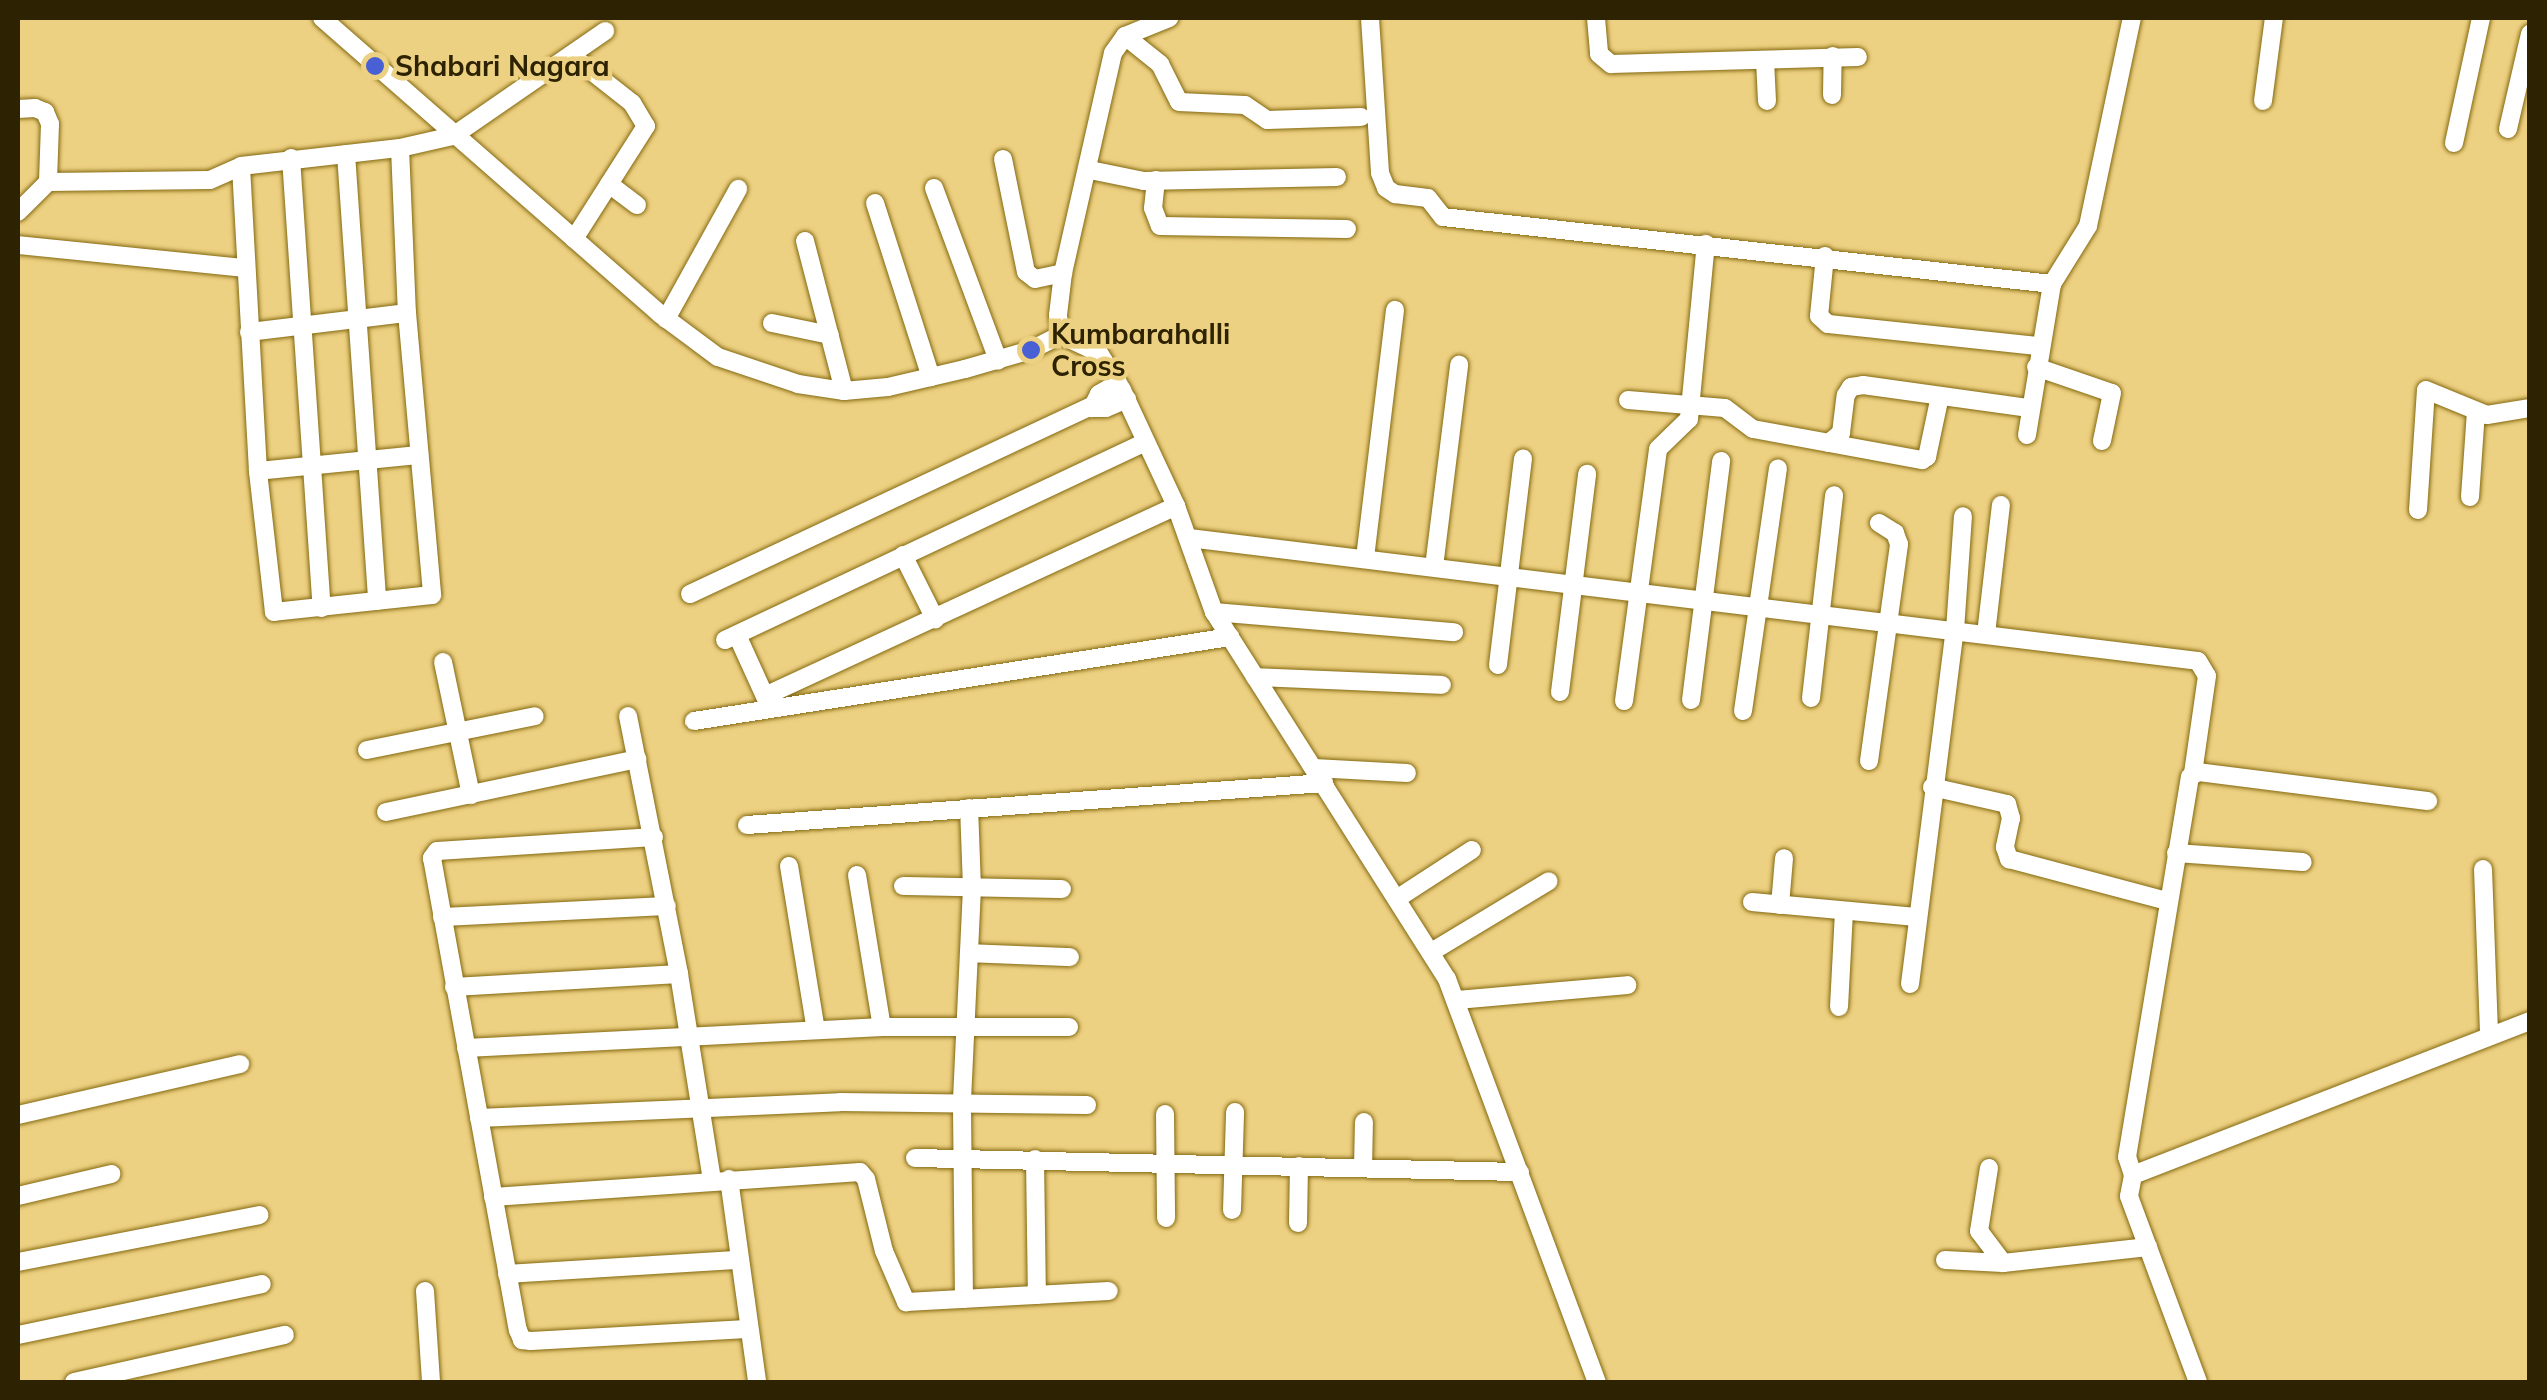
<!DOCTYPE html>
<html>
<head>
<meta charset="utf-8">
<style>
  body { margin:0 }
  #map { position:relative; width:2547px; height:1400px; overflow:hidden; background:#edd182; font-family:Mulish,sans-serif }
  div>[style] { position:absolute }
  .roads { filter:drop-shadow(0 0 2px #846910) drop-shadow(0 0 2px #846910) }
  .minor>* { height:18px; margin:-9px; padding:0 9px; transform-origin:9px; border-radius:9px; background:#fff }
  .dots>* { width:28px; height:28px; translate:-50% -50%; box-sizing:border-box; border:5px solid #edd182; border-radius:50% }
  span { translate:-50% -50%; white-space:nowrap; text-align:center; line-height:1.15; -webkit-text-stroke:9px #edd182; paint-order:stroke }
  .poi-label { font-size:28px; color:#2d2201; font-weight:700 }
  .left { translate:0 -50%; text-align:left }
  .frame { position:absolute; inset:0; border:20px solid #2d2201; pointer-events:none }
</style>
</head>
<body>
<div id="map">
  <div class="roads">
    <div class="minor">
      <div style="left:322px;top:18px;width:449px;rotate:41.2deg"></div>
      <div style="left:660px;top:314px;width:72px;rotate:36.6deg"></div>
      <div style="left:718px;top:357px;width:84px;rotate:18.6deg"></div>
      <div style="left:798px;top:384px;width:47px;rotate:8.7deg"></div>
      <div style="left:844px;top:391px;width:44px;rotate:-5.2deg"></div>
      <div style="left:888px;top:387px;width:79px;rotate:-13.2deg"></div>
      <div style="left:965px;top:369px;width:69px;rotate:-16.1deg"></div>
      <div style="left:1031px;top:350px;width:34px;rotate:-27deg"></div>
      <div style="left:1061px;top:335px;width:42px;rotate:25.3deg"></div>
      <div style="left:1099px;top:353px;width:44px;rotate:58.1deg"></div>
      <div style="left:1122px;top:390px;width:128px;rotate:65deg"></div>
      <div style="left:1176px;top:506px;width:113px;rotate:70.3deg"></div>
      <div style="left:1214px;top:612px;width:435px;rotate:57.6deg"></div>
      <div style="left:1447px;top:979px;width:430px;rotate:69.6deg"></div>
      <div style="left:1370px;top:18px;width:155px;rotate:86.3deg"></div>
      <div style="left:1380px;top:173px;width:16px;rotate:68deg"></div>
      <div style="left:1386px;top:188px;width:11px;rotate:34deg"></div>
      <div style="left:1395px;top:194px;width:33px;rotate:7deg"></div>
      <div style="left:1428px;top:198px;width:24px;rotate:52deg"></div>
      <div style="left:1443px;top:217px;width:613px;rotate:6.28deg"></div>
      <div style="left:1596px;top:18px;width:36px;rotate:85deg"></div>
      <div style="left:1599px;top:54px;width:16px;rotate:40deg"></div>
      <div style="left:1611px;top:64px;width:247px;rotate:-1.6deg"></div>
      <div style="left:1125px;top:36px;width:45px;rotate:38.7deg"></div>
      <div style="left:1160px;top:64px;width:42px;rotate:63.4deg"></div>
      <div style="left:1179px;top:102px;width:66px;rotate:2.6deg"></div>
      <div style="left:1245px;top:105px;width:27px;rotate:34deg"></div>
      <div style="left:1267px;top:120px;width:94px;rotate:-1.8deg"></div>
      <div style="left:571px;top:55px;width:78px;rotate:38.2deg"></div>
      <div style="left:632px;top:103px;width:27px;rotate:59deg"></div>
      <div style="left:646px;top:126px;width:134px;rotate:122.5deg"></div>
      <div style="left:1765px;top:60px;width:41px;rotate:87.2deg"></div>
      <div style="left:1832px;top:95px;width:39px;rotate:-89deg"></div>
      <div style="left:2263px;top:101px;width:84px;rotate:-82.5deg"></div>
      <div style="left:18px;top:109px;width:17px;rotate:-3deg"></div>
      <div style="left:35px;top:108px;width:11px;rotate:22deg"></div>
      <div style="left:45px;top:112px;width:13px;rotate:67deg"></div>
      <div style="left:50px;top:124px;width:58px;rotate:92deg"></div>
      <div style="left:2508px;top:129px;width:98px;rotate:-77deg"></div>
      <div style="left:2454px;top:143px;width:128px;rotate:-77.8deg"></div>
      <div style="left:400px;top:148px;width:165px;rotate:87.6deg"></div>
      <div style="left:407px;top:313px;width:283px;rotate:84.9deg"></div>
      <div style="left:432px;top:595px;width:159px;rotate:173.9deg"></div>
      <div style="left:274px;top:612px;width:142px;rotate:-96.5deg"></div>
      <div style="left:258px;top:471px;width:305px;rotate:-93.2deg"></div>
      <div style="left:241px;top:166px;width:160px;rotate:-6.5deg"></div>
      <div style="left:400px;top:148px;width:54px;rotate:-12.8deg"></div>
      <div style="left:453px;top:136px;width:185px;rotate:-34.6deg"></div>
      <div style="left:346px;top:154px;width:448px;rotate:86deg"></div>
      <div style="left:291px;top:158px;width:451px;rotate:86.1deg"></div>
      <div style="left:1003px;top:159px;width:115px;rotate:78.5deg"></div>
      <div style="left:1026px;top:272px;width:11px;rotate:38deg"></div>
      <div style="left:1035px;top:279px;width:29px;rotate:-12deg"></div>
      <div style="left:1090px;top:170px;width:55px;rotate:11.5deg"></div>
      <div style="left:1144px;top:181px;width:193px;rotate:-1.2deg"></div>
      <div style="left:1156px;top:180px;width:28px;rotate:96deg"></div>
      <div style="left:1153px;top:208px;width:19px;rotate:69deg"></div>
      <div style="left:1160px;top:226px;width:187px;rotate:0.9deg"></div>
      <div style="left:609px;top:184px;width:35px;rotate:37deg"></div>
      <div style="left:934px;top:188px;width:184px;rotate:69.6deg"></div>
      <div style="left:875px;top:203px;width:183px;rotate:72.2deg"></div>
      <div style="left:18px;top:212px;width:42px;rotate:-45deg"></div>
      <div style="left:48px;top:182px;width:162px;rotate:-0.7deg"></div>
      <div style="left:210px;top:180px;width:34px;rotate:-24deg"></div>
      <div style="left:805px;top:241px;width:155px;rotate:75.4deg"></div>
      <div style="left:18px;top:245px;width:227px;rotate:5.8deg"></div>
      <div style="left:1825px;top:256px;width:60px;rotate:95.7deg"></div>
      <div style="left:1819px;top:316px;width:12px;rotate:42deg"></div>
      <div style="left:1828px;top:324px;width:211px;rotate:6deg"></div>
      <div style="left:666px;top:319px;width:149px;rotate:-61deg"></div>
      <div style="left:772px;top:323px;width:59px;rotate:11.7deg"></div>
      <div style="left:249px;top:332px;width:159px;rotate:-6.9deg"></div>
      <div style="left:1061px;top:335px;width:20px;rotate:-99deg"></div>
      <div style="left:1058px;top:315px;width:42px;rotate:-83.2deg"></div>
      <div style="left:1063px;top:273px;width:226px;rotate:-77.2deg"></div>
      <div style="left:1113px;top:53px;width:21px;rotate:-55deg"></div>
      <div style="left:1125px;top:36px;width:48px;rotate:-22.2deg"></div>
      <div style="left:2036px;top:367px;width:80px;rotate:18.9deg"></div>
      <div style="left:2112px;top:393px;width:49px;rotate:101.8deg"></div>
      <div style="left:1118px;top:383px;width:22px;rotate:150deg"></div>
      <div style="left:1099px;top:394px;width:16px;rotate:117deg"></div>
      <div style="left:1092px;top:408px;width:14px"></div>
      <div style="left:1106px;top:408px;width:23px;rotate:-23deg"></div>
      <div style="left:1628px;top:400px;width:97px;rotate:4.7deg"></div>
      <div style="left:1725px;top:408px;width:35px;rotate:37deg"></div>
      <div style="left:1753px;top:429px;width:77px;rotate:10.4deg"></div>
      <div style="left:1829px;top:443px;width:16px;rotate:-40deg"></div>
      <div style="left:1841px;top:433px;width:38px;rotate:-83deg"></div>
      <div style="left:1846px;top:395px;width:9px;rotate:-58deg"></div>
      <div style="left:1851px;top:387px;width:12px;rotate:-9deg"></div>
      <div style="left:1863px;top:385px;width:168px;rotate:7.9deg"></div>
      <div style="left:2027px;top:435px;width:153px;rotate:-80.6deg"></div>
      <div style="left:2052px;top:284px;width:68px;rotate:-58.2deg"></div>
      <div style="left:2088px;top:226px;width:213px;rotate:-78.1deg"></div>
      <div style="left:1829px;top:443px;width:95px;rotate:10.4deg"></div>
      <div style="left:1922px;top:460px;width:6px;rotate:-31deg"></div>
      <div style="left:1927px;top:457px;width:62px;rotate:-78deg"></div>
      <div style="left:258px;top:471px;width:162px;rotate:-5.7deg"></div>
      <div style="left:2470px;top:497px;width:86px;rotate:-86deg"></div>
      <div style="left:2418px;top:510px;width:120px;rotate:-86.2deg"></div>
      <div style="left:2426px;top:390px;width:66px;rotate:22.3deg"></div>
      <div style="left:2487px;top:415px;width:44px;rotate:-9.2deg"></div>
      <div style="left:1189px;top:538px;width:1016px;rotate:6.95deg"></div>
      <div style="left:2198px;top:661px;width:17px;rotate:59deg"></div>
      <div style="left:2207px;top:676px;width:98px;rotate:98.2deg"></div>
      <div style="left:903px;top:555px;width:72px;rotate:63.4deg"></div>
      <div style="left:1365px;top:558px;width:250px;rotate:-83.1deg"></div>
      <div style="left:1434px;top:567px;width:204px;rotate:-82.9deg"></div>
      <div style="left:690px;top:594px;width:443px;rotate:-25.1deg"></div>
      <div style="left:1214px;top:612px;width:241px;rotate:4.8deg"></div>
      <div style="left:1986px;top:634px;width:130px;rotate:-83.4deg"></div>
      <div style="left:737px;top:635px;width:75px;rotate:65.5deg"></div>
      <div style="left:725px;top:640px;width:464px;rotate:-25.2deg"></div>
      <div style="left:443px;top:662px;width:136px;rotate:78.1deg"></div>
      <div style="left:1498px;top:665px;width:208px;rotate:-83.1deg"></div>
      <div style="left:1255px;top:677px;width:187px;rotate:2.4deg"></div>
      <div style="left:1560px;top:692px;width:220px;rotate:-82.9deg"></div>
      <div style="left:765px;top:696px;width:453px;rotate:-24.8deg"></div>
      <div style="left:1811px;top:698px;width:204px;rotate:-83.5deg"></div>
      <div style="left:1691px;top:700px;width:241px;rotate:-82.8deg"></div>
      <div style="left:1624px;top:701px;width:254px;rotate:-82.3deg"></div>
      <div style="left:1658px;top:449px;width:43px;rotate:-44.1deg"></div>
      <div style="left:1689px;top:419px;width:176px;rotate:-84.5deg"></div>
      <div style="left:1743px;top:711px;width:245px;rotate:-81.8deg"></div>
      <div style="left:628px;top:716px;width:263px;rotate:78.8deg"></div>
      <div style="left:679px;top:974px;width:210px;rotate:80.9deg"></div>
      <div style="left:694px;top:721px;width:543px;rotate:-8.91deg"></div>
      <div style="left:367px;top:750px;width:171px;rotate:-11.4deg"></div>
      <div style="left:1869px;top:761px;width:219px;rotate:-82.1deg"></div>
      <div style="left:1899px;top:544px;width:12px;rotate:-110deg"></div>
      <div style="left:1895px;top:533px;width:19px;rotate:-148deg"></div>
      <div style="left:1314px;top:768px;width:93px;rotate:3.1deg"></div>
      <div style="left:1932px;top:787px;width:77px;rotate:12.8deg"></div>
      <div style="left:2007px;top:804px;width:15px;rotate:74deg"></div>
      <div style="left:2011px;top:818px;width:30px;rotate:102deg"></div>
      <div style="left:2005px;top:847px;width:13px;rotate:72deg"></div>
      <div style="left:2009px;top:859px;width:163px;rotate:14.9deg"></div>
      <div style="left:386px;top:812px;width:257px;rotate:-11.9deg"></div>
      <div style="left:747px;top:825px;width:579px;rotate:-4.16deg"></div>
      <div style="left:654px;top:837px;width:217px;rotate:176.3deg"></div>
      <div style="left:437px;top:851px;width:9px;rotate:126deg"></div>
      <div style="left:432px;top:858px;width:480px;rotate:79.7deg"></div>
      <div style="left:518px;top:1330px;width:11px;rotate:68deg"></div>
      <div style="left:522px;top:1340px;width:9px;rotate:6deg"></div>
      <div style="left:531px;top:1341px;width:216px;rotate:-3.2deg"></div>
      <div style="left:2176px;top:853px;width:127px;rotate:4.1deg"></div>
      <div style="left:789px;top:866px;width:166px;rotate:80.7deg"></div>
      <div style="left:2483px;top:869px;width:167px;rotate:87.9deg"></div>
      <div style="left:857px;top:875px;width:154px;rotate:80.7deg"></div>
      <div style="left:903px;top:886px;width:159px;rotate:1.1deg"></div>
      <div style="left:1398px;top:898px;width:88px;rotate:-33deg"></div>
      <div style="left:1752px;top:902px;width:165px;rotate:5.2deg"></div>
      <div style="left:1780px;top:905px;width:47px;rotate:-85.1deg"></div>
      <div style="left:442px;top:917px;width:225px;rotate:-2.8deg"></div>
      <div style="left:1433px;top:951px;width:135px;rotate:-31.1deg"></div>
      <div style="left:969px;top:953px;width:101px;rotate:2.3deg"></div>
      <div style="left:1910px;top:984px;width:357px;rotate:-82.8deg"></div>
      <div style="left:1955px;top:630px;width:114px;rotate:-86deg"></div>
      <div style="left:454px;top:987px;width:225px;rotate:-3.3deg"></div>
      <div style="left:1457px;top:1000px;width:171px;rotate:-5deg"></div>
      <div style="left:1839px;top:1007px;width:96px;rotate:-87deg"></div>
      <div style="left:466px;top:1048px;width:417px;rotate:-2.9deg"></div>
      <div style="left:882px;top:1027px;width:187px"></div>
      <div style="left:1165px;top:1114px;width:104px;rotate:89.4deg"></div>
      <div style="left:18px;top:1115px;width:228px;rotate:-12.9deg"></div>
      <div style="left:479px;top:1118px;width:361px;rotate:-2.5deg"></div>
      <div style="left:840px;top:1102px;width:247px;rotate:0.7deg"></div>
      <div style="left:915px;top:1158px;width:605px;rotate:1.33deg"></div>
      <div style="left:1035px;top:1159px;width:136px;rotate:89.2deg"></div>
      <div style="left:1363px;top:1168px;width:46px;rotate:-88.8deg"></div>
      <div style="left:1989px;top:1168px;width:64px;rotate:99deg"></div>
      <div style="left:1979px;top:1231px;width:40px;rotate:53deg"></div>
      <div style="left:2133px;top:1175px;width:19px;rotate:-108deg"></div>
      <div style="left:2127px;top:1157px;width:385px;rotate:-80.6deg"></div>
      <div style="left:2190px;top:777px;width:9px;rotate:-32deg"></div>
      <div style="left:2198px;top:772px;width:232px;rotate:7.2deg"></div>
      <div style="left:729px;top:1179px;width:205px;rotate:82.1deg"></div>
      <div style="left:18px;top:1196px;width:96px;rotate:-13.3deg"></div>
      <div style="left:493px;top:1197px;width:368px;rotate:-3.9deg"></div>
      <div style="left:860px;top:1172px;width:9px;rotate:49deg"></div>
      <div style="left:866px;top:1179px;width:74px;rotate:76deg"></div>
      <div style="left:884px;top:1251px;width:56px;rotate:66.7deg"></div>
      <div style="left:906px;top:1302px;width:203px;rotate:-3.1deg"></div>
      <div style="left:1232px;top:1210px;width:98px;rotate:-88.2deg"></div>
      <div style="left:1298px;top:1223px;width:57px;rotate:-89deg"></div>
      <div style="left:1945px;top:1260px;width:58px;rotate:3deg"></div>
      <div style="left:2003px;top:1263px;width:146px;rotate:-6.3deg"></div>
      <div style="left:18px;top:1262px;width:246px;rotate:-11deg"></div>
      <div style="left:507px;top:1274px;width:232px;rotate:-3.5deg"></div>
      <div style="left:425px;top:1291px;width:91px;rotate:86.2deg"></div>
      <div style="left:964px;top:1299px;width:199px;rotate:-90.6deg"></div>
      <div style="left:962px;top:1100px;width:212px;rotate:-87.3deg"></div>
      <div style="left:972px;top:888px;width:80px;rotate:-92.1deg"></div>
      <div style="left:18px;top:1335px;width:249px;rotate:-11.8deg"></div>
      <div style="left:74px;top:1382px;width:216px;rotate:-12.6deg"></div>
      <div style="left:2198px;top:1382px;width:198px;rotate:-110.4deg"></div>
      <div style="left:2129px;top:1196px;width:21px;rotate:-79deg"></div>
      <div style="left:2133px;top:1175px;width:426px;rotate:-21.2deg"></div>
    </div>
  </div>
  <div class="dots">
    <div style="left:375px;top:66px;background:#4860d4"></div>
    <div style="left:1031px;top:350px;background:#4860d4"></div>
  </div>
  <div class="poi-label">
    <span class="left" style="left:395px;top:66px">Shabari Nagara</span>
    <span class="left" style="left:1051px;top:350px">Kumbarahalli<br>Cross</span>
  </div>
  <div class="frame"></div>
</div>
</body>
</html>
